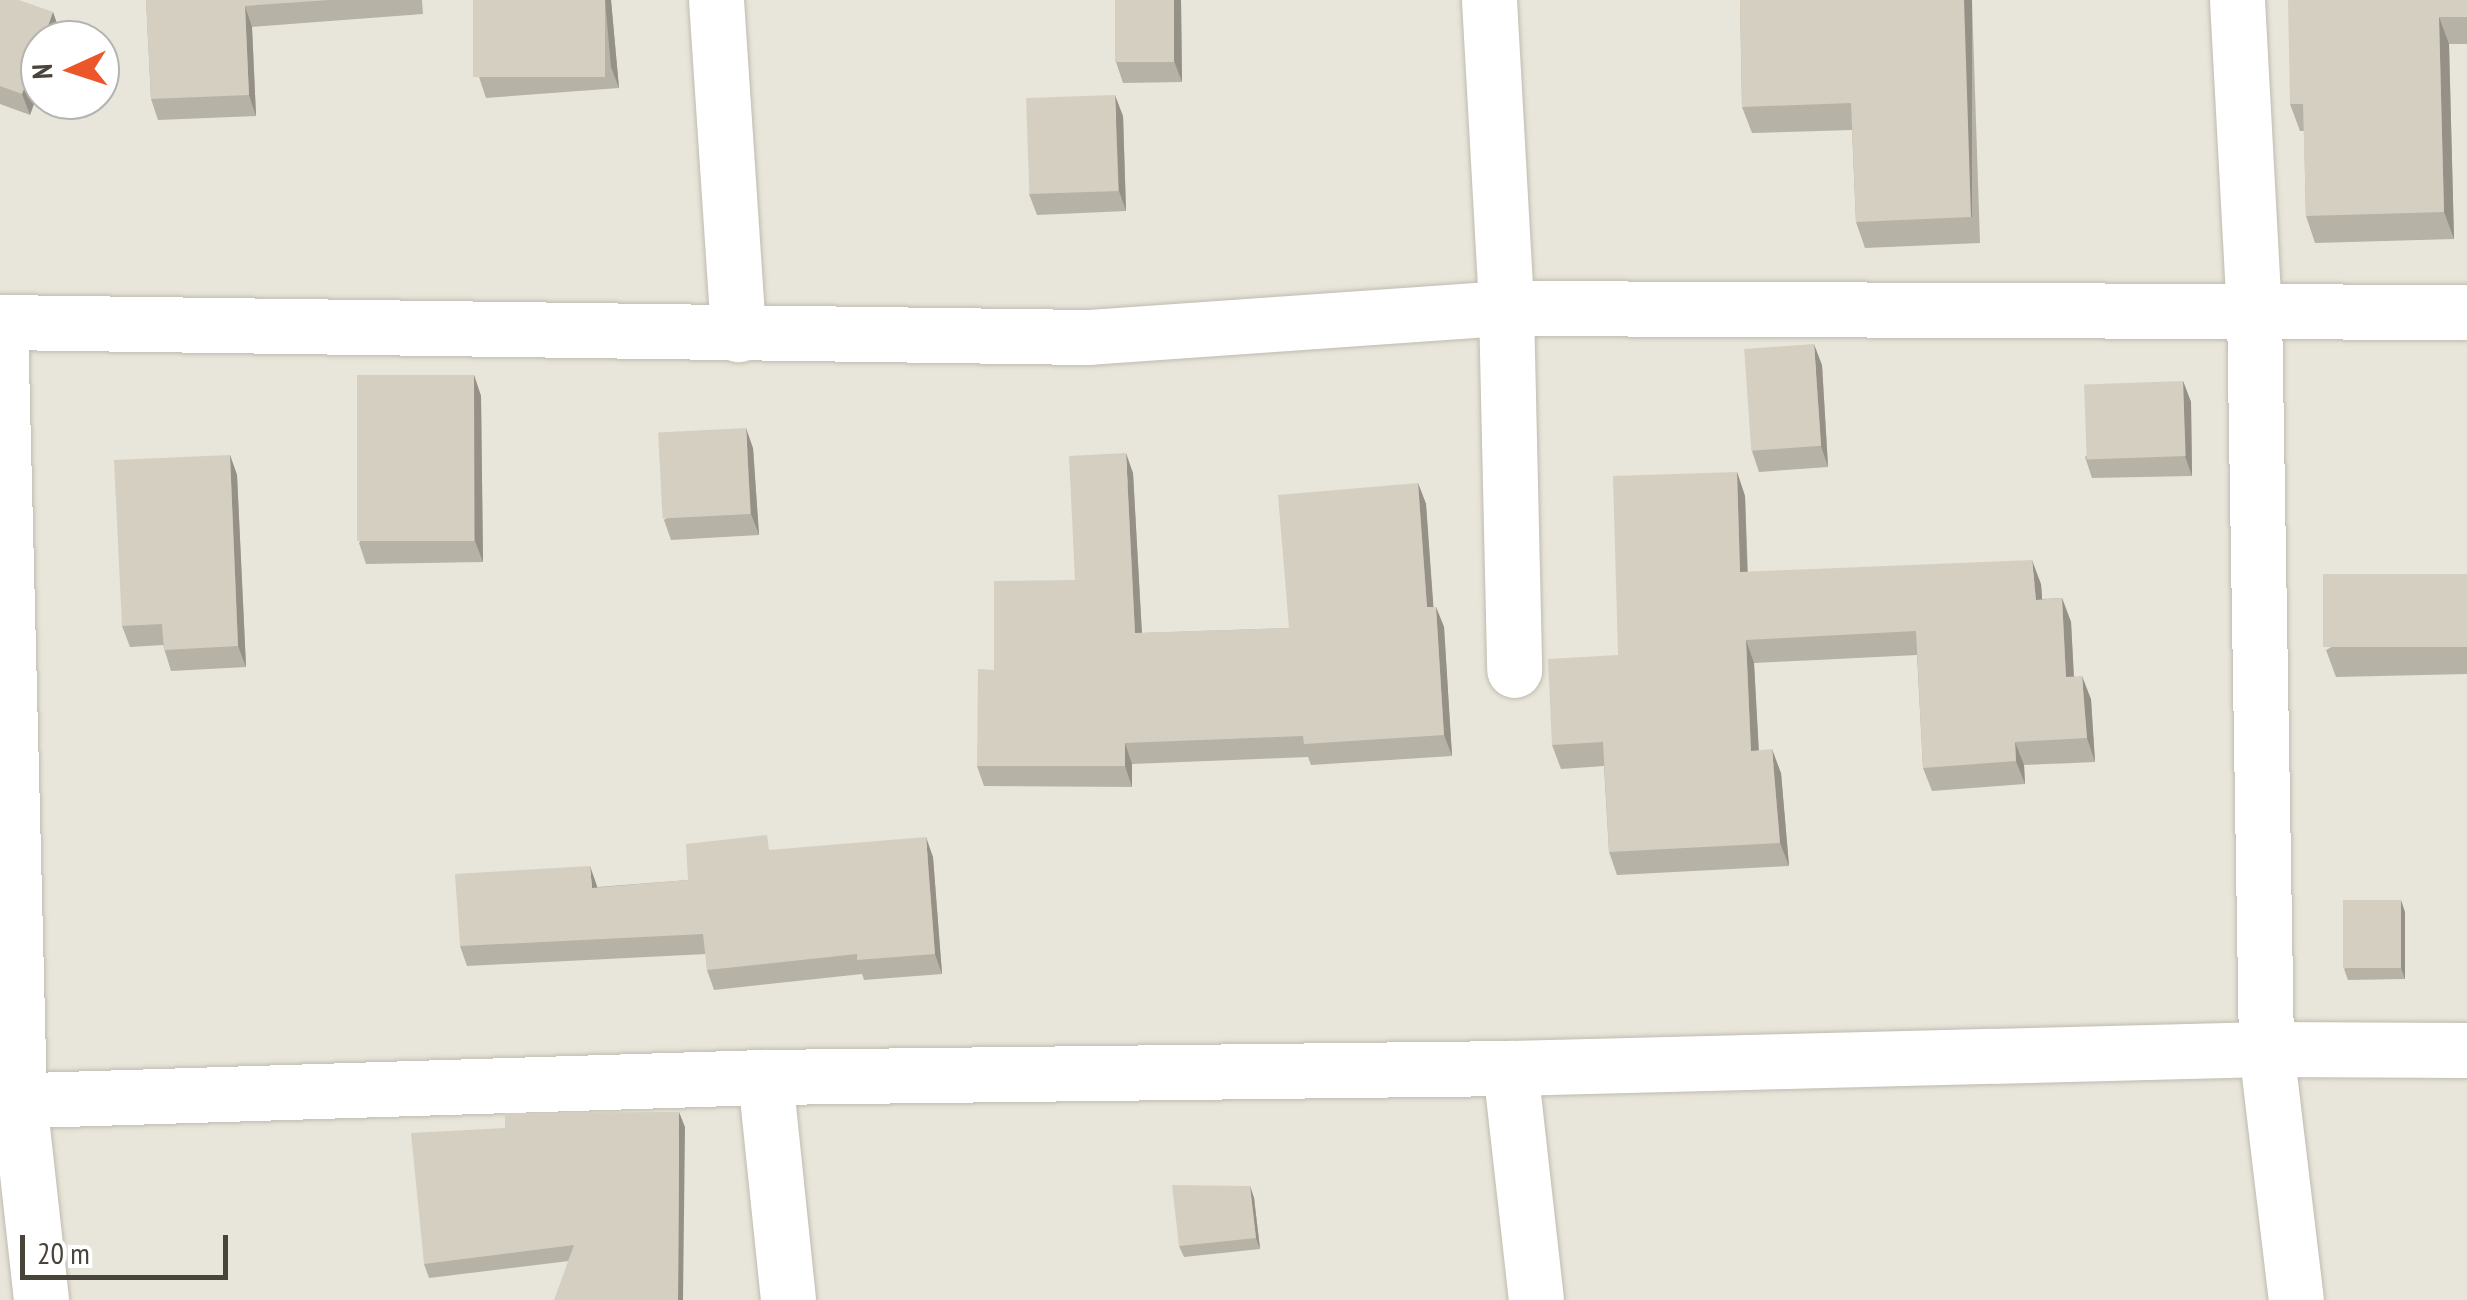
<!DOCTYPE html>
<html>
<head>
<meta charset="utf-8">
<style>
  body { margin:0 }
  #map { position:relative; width:2467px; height:1300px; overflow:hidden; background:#f4f2eb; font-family:"PT Sans Narrow",sans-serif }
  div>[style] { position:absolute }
  .residential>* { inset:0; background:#e8e5da }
  .roads { filter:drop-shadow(0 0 2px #c0bbae) drop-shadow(0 0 2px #c0bbae) }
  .minor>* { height:55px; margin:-27.5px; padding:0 27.5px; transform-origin:27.5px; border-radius:27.5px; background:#fff }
  .wall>* { inset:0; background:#b7b2a6 }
  .shaded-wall>* { inset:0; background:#959187; transform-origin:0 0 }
  .building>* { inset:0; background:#d5cfc1; transform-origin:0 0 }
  span { translate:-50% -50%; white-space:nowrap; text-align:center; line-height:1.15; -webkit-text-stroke:9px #fff; paint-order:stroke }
  .north { position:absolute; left:20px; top:20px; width:100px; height:100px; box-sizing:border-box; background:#fff; border:2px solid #b6b4b0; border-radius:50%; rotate:267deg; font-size:28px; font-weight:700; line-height:40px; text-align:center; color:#484439 }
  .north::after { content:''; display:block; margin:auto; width:35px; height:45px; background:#ec562b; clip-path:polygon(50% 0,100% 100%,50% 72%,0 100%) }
  .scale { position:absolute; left:20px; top:1235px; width:208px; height:45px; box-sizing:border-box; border:5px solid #484439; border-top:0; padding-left:12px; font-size:30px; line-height:35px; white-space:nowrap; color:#484439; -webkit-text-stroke:8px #fff; paint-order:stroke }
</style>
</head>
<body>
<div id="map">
  <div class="residential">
    <div style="clip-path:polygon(evenodd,0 0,2467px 0,2467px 1300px,0 1300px,0 0,40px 40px,100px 40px,100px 100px,40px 100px,40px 40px)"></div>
  </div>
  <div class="roads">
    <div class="minor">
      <div style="left:716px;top:0;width:335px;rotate:86.2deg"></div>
      <div style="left:1489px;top:0;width:308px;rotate:86.8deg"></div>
      <div style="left:1506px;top:308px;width:362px;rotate:88.7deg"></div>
      <div style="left:2237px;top:0;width:309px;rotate:86.9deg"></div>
      <div style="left:2254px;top:309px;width:740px;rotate:89.07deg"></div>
      <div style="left:2266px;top:1049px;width:253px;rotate:83.2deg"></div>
      <div style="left:0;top:322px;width:1089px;rotate:0.79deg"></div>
      <div style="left:1089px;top:337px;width:418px;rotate:-4deg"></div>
      <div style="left:1506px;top:308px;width:961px;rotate:0.24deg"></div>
      <div style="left:0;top:322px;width:778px;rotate:88.6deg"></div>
      <div style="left:19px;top:1100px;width:201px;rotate:83.7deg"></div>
      <div style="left:1510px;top:1068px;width:233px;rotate:83.6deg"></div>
      <div style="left:765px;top:1077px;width:224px;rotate:84.1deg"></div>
      <div style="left:0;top:1101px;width:765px;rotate:-1.8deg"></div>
      <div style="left:765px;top:1077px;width:745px;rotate:-0.69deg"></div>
      <div style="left:1510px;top:1068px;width:756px;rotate:-1.44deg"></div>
      <div style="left:2266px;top:1049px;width:201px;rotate:0.3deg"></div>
    </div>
  </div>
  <div class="wall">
    <div style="clip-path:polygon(0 0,53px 12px,60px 33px,58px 40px,40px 40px,30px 115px,0 104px)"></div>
    <div style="clip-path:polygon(146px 0,422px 0,423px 14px,252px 27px,256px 116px,158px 120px,151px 99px)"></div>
    <div style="clip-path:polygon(611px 0,619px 88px,486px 98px,479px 77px)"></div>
    <div style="clip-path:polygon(1181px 0,1182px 82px,1123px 83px,1116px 62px)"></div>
    <div style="clip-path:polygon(1740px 0,1972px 0,1980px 243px,1865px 248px,1856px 222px,1852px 130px,1752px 133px,1742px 107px)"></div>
    <div style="clip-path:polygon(2467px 0,2467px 44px,2449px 44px,2454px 239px,2315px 243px,2306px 216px,2304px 131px,2300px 131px,2290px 104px)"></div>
    <div style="clip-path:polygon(1123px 116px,1126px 211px,1037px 215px,1029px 194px)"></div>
    <div style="clip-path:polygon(1822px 365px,1828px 467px,1759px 472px,1752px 451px)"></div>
    <div style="clip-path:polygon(474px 375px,481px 396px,483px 562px,366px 564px,359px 543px)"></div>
    <div style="clip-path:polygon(2183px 381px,2191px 402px,2192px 476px,2092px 478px,2085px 457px)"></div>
    <div style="clip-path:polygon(753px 448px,759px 535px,671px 540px,664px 520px)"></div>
    <div style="clip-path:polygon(230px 455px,237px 475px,246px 667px,171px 671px,163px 645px,130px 647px,122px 626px)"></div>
    <div style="clip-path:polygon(1737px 472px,1745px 496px,1748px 572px,2041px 584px,2042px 599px,2062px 598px,2071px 622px,2074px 676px,2091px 699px,2095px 762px,2024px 765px,2025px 784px,1932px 791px,1923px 768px,1917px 655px,1754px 663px,1759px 751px,1781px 773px,1789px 866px,1617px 875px,1609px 852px,1604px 766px,1561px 769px,1552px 745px,1618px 655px)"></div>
    <div style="clip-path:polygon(1133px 473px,1142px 633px,1289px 628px,1418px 483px,1426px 504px,1433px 607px,1436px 607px,1444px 627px,1452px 756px,1311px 765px,1308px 757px,1132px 764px,1132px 787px,984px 786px,977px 766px,994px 670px,1075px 580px)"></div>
    <div style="clip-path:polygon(2467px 574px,2467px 674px,2336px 677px,2326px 650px)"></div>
    <div style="clip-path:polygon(772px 850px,933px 857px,942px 974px,864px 980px,862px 974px,714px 990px,707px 970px,706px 954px,467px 966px,460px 946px,597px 887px,688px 880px)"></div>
    <div style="clip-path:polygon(2405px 912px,2405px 979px,2348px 980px,2344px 969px)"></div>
    <div style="clip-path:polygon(685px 1127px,569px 1261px,429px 1278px,424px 1264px)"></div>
    <div style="clip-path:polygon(1250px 1186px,1254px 1198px,1260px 1249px,1184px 1257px,1179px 1246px)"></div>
  </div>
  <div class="shaded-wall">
    <div style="clip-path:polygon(605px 0,611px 0,619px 88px,611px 67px)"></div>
    <div style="clip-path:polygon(1174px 0,1181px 0,1182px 82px,1174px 61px)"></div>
    <div style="left:1964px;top:0;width:8px;height:217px"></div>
    <div style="clip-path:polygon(245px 6px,252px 27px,256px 116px,249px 95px)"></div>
    <div style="clip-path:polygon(53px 12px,60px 33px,58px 40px,43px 40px)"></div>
    <div style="clip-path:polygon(2439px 17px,2449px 44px,2454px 239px,2444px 212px)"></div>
    <div style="clip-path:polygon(40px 47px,40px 88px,30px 115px,22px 94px)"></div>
    <div style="clip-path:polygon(1115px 95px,1123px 116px,1126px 211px,1119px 191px)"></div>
    <div style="clip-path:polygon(1814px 344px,1822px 365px,1828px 467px,1821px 446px)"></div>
    <div style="clip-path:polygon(474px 375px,481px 396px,483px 562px,475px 541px)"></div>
    <div style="clip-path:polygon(2183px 381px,2191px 402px,2192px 476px,2185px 456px)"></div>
    <div style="clip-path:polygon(746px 428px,753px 448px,759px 535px,751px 514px)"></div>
    <div style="clip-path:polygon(1126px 453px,1133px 473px,1143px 654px,1135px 633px)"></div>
    <div style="clip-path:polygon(230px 455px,237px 475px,246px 667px,238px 646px)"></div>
    <div style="clip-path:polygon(1737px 472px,1745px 496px,1748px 596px,1740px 572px)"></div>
    <div style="clip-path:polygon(1418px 483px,1426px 504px,1435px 628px,1427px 607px)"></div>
    <div style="clip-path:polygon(2032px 560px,2041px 584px,2044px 623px,2036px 600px)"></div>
    <div style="clip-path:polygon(2062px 598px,2071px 622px,2075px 700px,2066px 677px)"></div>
    <div style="clip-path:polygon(1436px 607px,1444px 627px,1452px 756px,1444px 735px)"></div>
    <div style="clip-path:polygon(1746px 640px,1754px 663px,1760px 775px,1751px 751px)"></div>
    <div style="clip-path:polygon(2082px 676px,2091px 699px,2095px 762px,2087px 738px)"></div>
    <div style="clip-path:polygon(2015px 742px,2024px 765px,2025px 784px,2016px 761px)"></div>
    <div style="clip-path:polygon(1125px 743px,1132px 764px,1132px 787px,1125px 766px)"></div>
    <div style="clip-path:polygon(1772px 749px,1781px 773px,1789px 866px,1780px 843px)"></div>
    <div style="clip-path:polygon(926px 837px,933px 857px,942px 974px,935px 954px)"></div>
    <div style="clip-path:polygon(590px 866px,597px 886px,599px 907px,592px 888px)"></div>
    <div style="clip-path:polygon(2401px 900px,2405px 912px,2405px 979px,2401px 968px)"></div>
    <div style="clip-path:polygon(679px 1112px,685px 1127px,683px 1300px,678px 1300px)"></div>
    <div style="clip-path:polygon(1250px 1186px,1254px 1198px,1260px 1249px,1256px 1238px)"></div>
  </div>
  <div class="building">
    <div style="clip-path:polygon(0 0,19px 0,53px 12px,43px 40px,40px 40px,40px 47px,22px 94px,0 86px)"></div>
    <div style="clip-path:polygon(146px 0,329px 0,245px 6px,249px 95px,151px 99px)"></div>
    <div style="left:473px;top:0;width:132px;height:77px"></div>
    <div style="left:1115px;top:0;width:59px;height:62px"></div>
    <div style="clip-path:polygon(1740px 0,1964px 0,1971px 217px,1856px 222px,1851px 103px,1742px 107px)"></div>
    <div style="clip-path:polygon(2288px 0,2467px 0,2467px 17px,2439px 17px,2444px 212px,2306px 216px,2303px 104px,2290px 104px)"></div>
    <div style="left:1115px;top:95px;width:96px;height:89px;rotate:88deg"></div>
    <div style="left:1814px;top:344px;width:102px;height:70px;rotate:86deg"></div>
    <div style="left:474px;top:375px;width:166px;height:117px;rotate:90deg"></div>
    <div style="left:2183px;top:381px;width:75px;height:99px;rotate:88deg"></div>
    <div style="left:746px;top:428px;width:86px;height:88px;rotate:87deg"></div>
    <div style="clip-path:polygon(1126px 453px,1135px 633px,1289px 628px,1278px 495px,1418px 483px,1427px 607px,1436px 607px,1444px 735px,1304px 744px,1303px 736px,1125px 743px,1125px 766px,977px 766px,978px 669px,994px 670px,994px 581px,1075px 580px,1069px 456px)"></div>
    <div style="clip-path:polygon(230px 455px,238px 646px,164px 650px,162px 624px,122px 626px,114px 460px)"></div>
    <div style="clip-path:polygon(1737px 472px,1740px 572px,2032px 560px,2036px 600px,2062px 598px,2066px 677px,2082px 676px,2087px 738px,2015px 742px,2016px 761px,1923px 768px,1916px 631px,1746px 640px,1751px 751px,1772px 749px,1780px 843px,1609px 852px,1603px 742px,1552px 745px,1548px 659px,1618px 655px,1613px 476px)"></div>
    <div style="left:2467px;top:574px;width:73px;height:144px;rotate:90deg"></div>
    <div style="clip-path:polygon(767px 835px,769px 850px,926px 837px,935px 954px,857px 960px,857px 954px,707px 970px,703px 934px,460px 946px,455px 874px,590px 866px,592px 888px,688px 880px,686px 844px)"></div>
    <div style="left:2401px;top:900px;width:68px;height:58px;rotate:90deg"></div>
    <div style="clip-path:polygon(679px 1112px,678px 1300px,554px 1300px,574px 1245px,424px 1264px,411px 1133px,505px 1128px,505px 1113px)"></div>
    <div style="clip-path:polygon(1172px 1185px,1250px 1186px,1256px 1238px,1179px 1246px)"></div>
  </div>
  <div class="north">N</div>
  <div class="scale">20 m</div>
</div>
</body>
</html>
